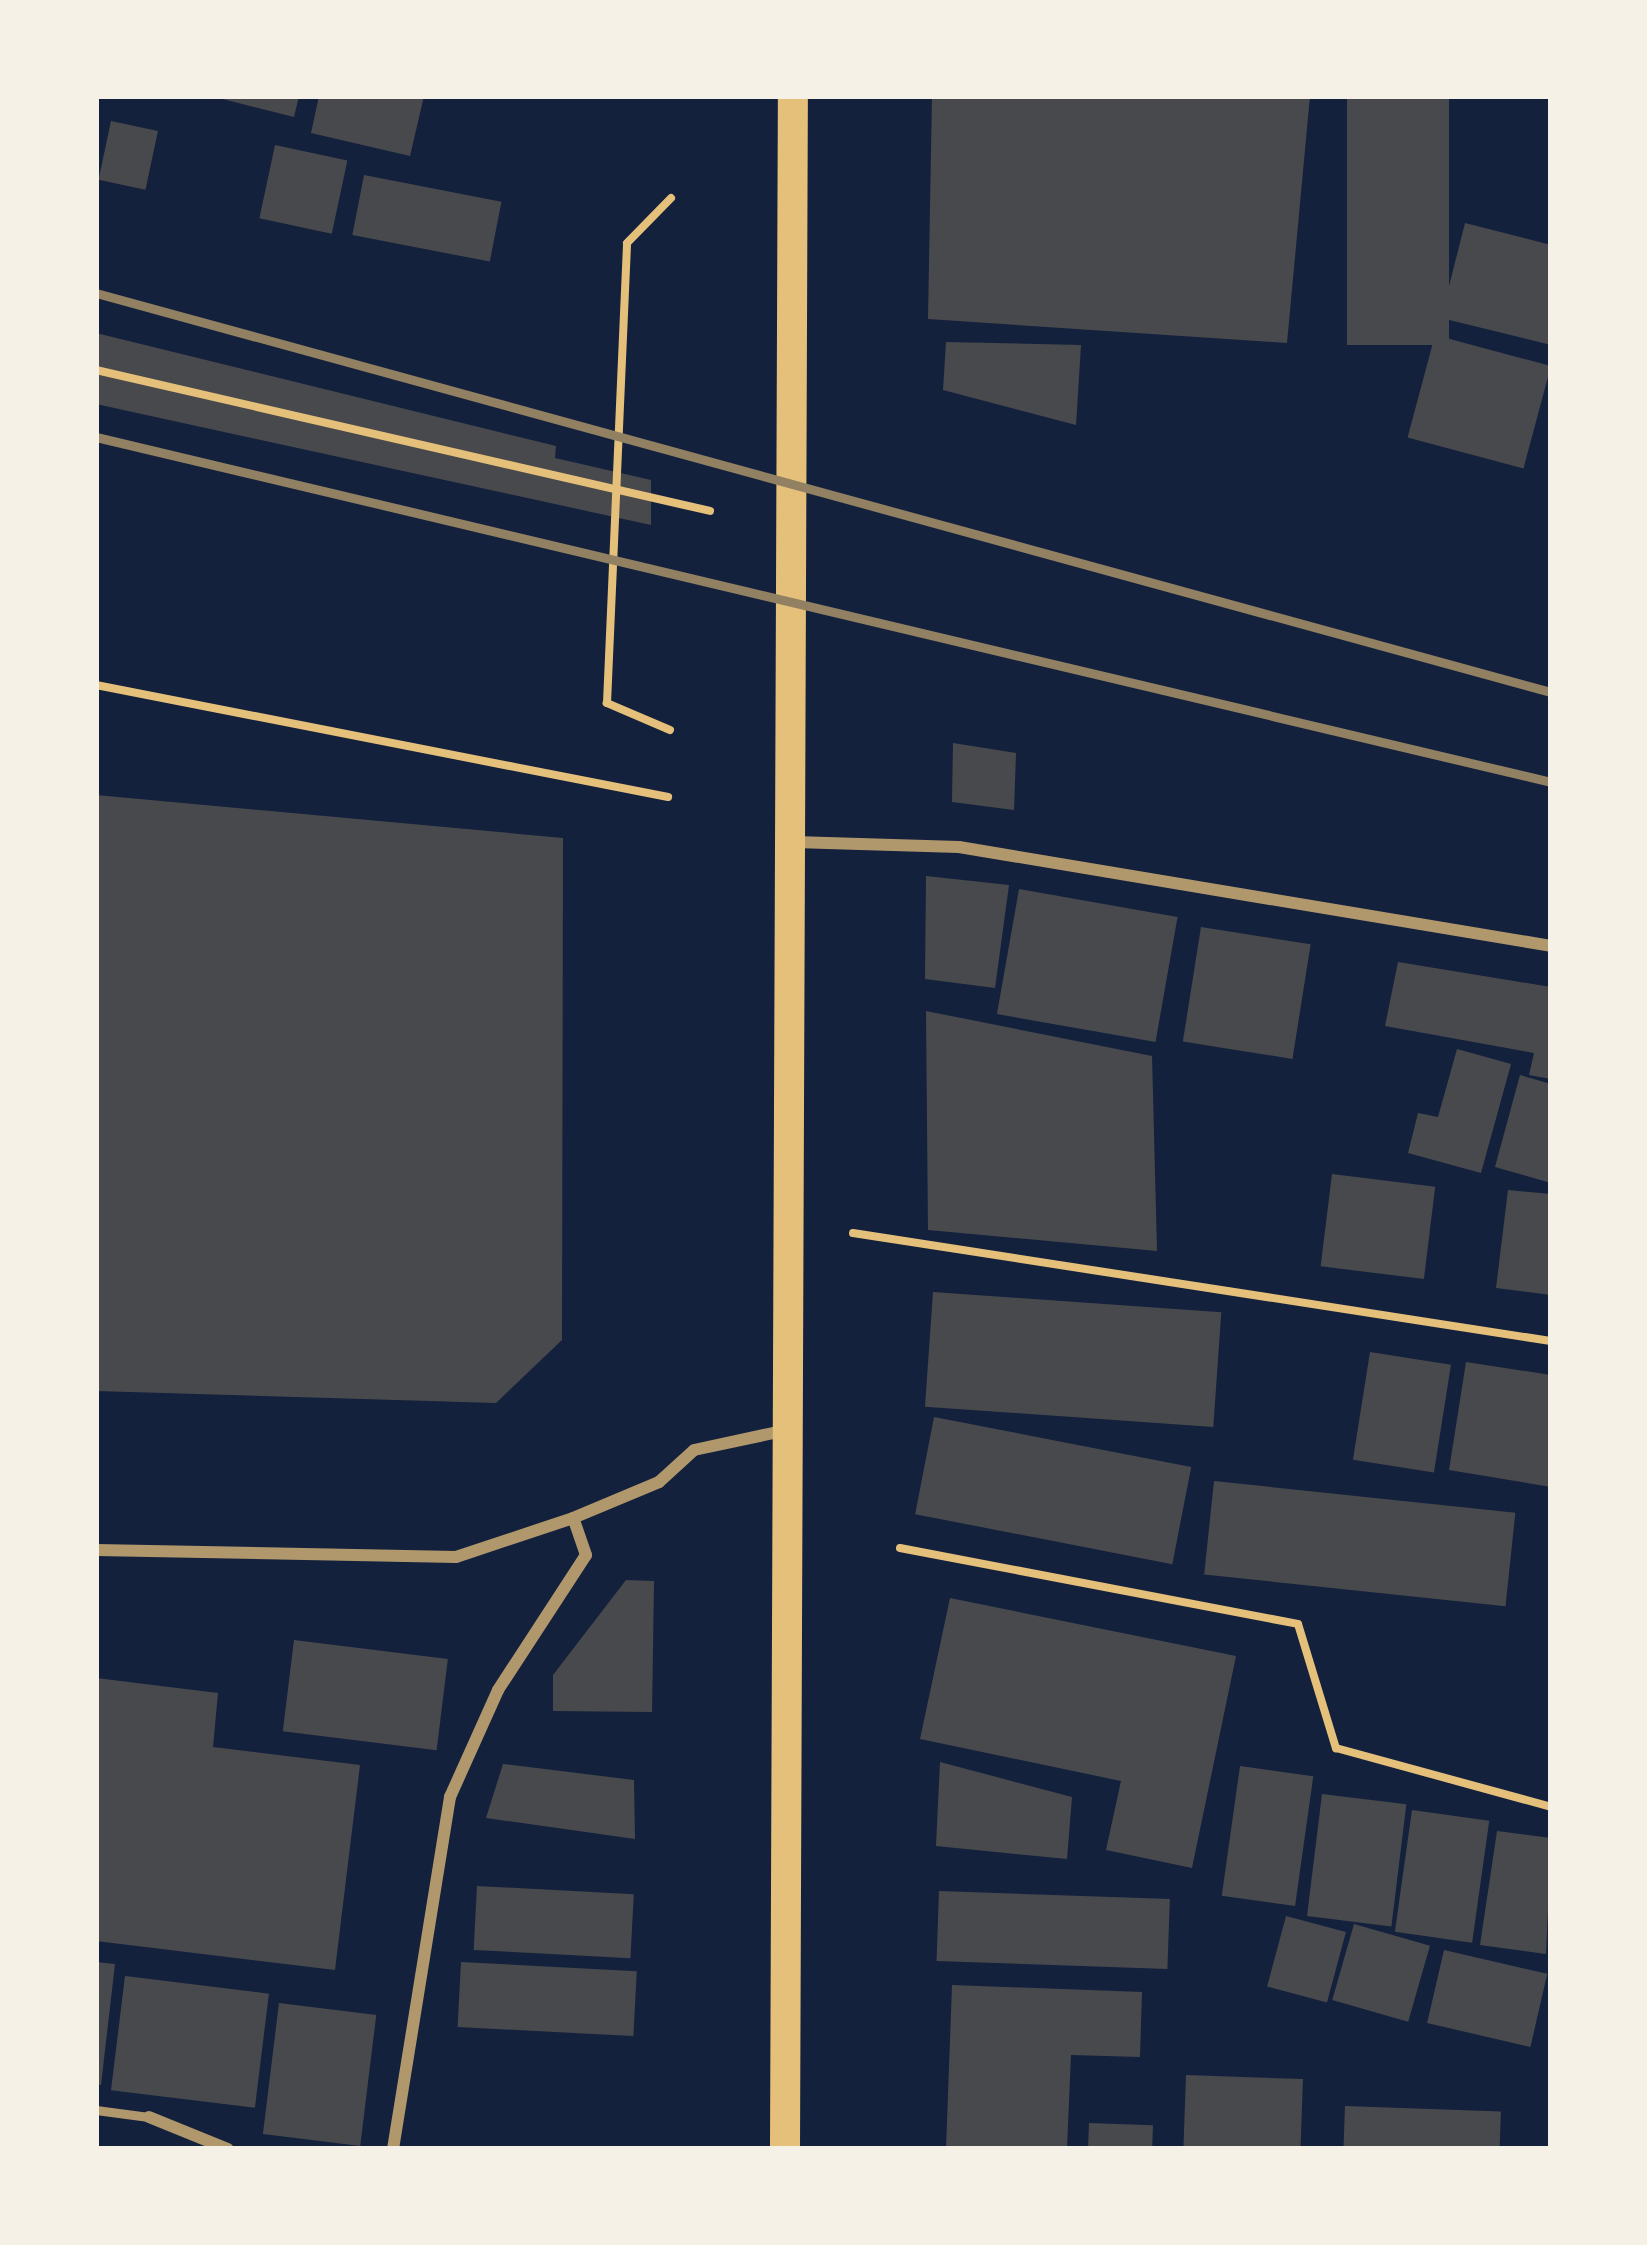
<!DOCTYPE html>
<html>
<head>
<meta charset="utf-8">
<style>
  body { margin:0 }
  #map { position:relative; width:1647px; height:2245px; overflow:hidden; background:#14213d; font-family:"PT Sans",sans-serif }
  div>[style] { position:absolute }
  .building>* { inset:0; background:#48494c; transform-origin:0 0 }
  .path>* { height:8px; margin:-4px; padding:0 4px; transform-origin:4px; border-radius:4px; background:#e5c07b }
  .service>* { height:9px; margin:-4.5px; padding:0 4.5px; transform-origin:4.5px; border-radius:4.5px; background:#b1986c }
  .minor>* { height:12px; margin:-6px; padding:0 6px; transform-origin:6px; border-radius:6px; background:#b1986c }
  .primary>* { height:30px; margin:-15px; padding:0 15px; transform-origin:15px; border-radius:15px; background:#e5c07b }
  .rail>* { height:9px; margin:-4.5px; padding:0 4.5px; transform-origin:4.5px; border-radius:4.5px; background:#918062 }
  span { translate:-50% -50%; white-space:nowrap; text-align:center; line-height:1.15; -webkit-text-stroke:9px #f6f1e7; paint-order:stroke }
  .frame { position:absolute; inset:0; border:99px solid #f6f1e7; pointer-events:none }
</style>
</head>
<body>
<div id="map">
  <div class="building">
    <div style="clip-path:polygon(211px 96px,299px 96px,294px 117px)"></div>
    <div style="clip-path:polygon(319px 96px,424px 96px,410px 156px,311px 133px)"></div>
    <div style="clip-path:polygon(932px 96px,1310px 96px,1287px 343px,928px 319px)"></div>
    <div style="left:1347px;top:96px;width:102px;height:249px"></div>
    <div style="left:111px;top:121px;width:48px;height:60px;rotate:12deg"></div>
    <div style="left:275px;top:145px;width:74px;height:75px;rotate:12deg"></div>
    <div style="left:364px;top:175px;width:140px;height:61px;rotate:11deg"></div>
    <div style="clip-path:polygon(1465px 223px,1551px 245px,1551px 345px,1441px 318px)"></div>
    <div style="clip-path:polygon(96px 333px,556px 446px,555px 458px,651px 480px,651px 525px,96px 404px)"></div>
    <div style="left:1435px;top:335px;width:120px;height:106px;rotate:15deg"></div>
    <div style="clip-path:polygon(946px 342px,1081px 345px,1076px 425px,943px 390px)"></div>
    <div style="clip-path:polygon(953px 743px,1016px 753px,1014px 810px,952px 802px)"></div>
    <div style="clip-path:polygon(96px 795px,563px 838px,562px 1340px,496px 1403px,96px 1391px)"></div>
    <div style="clip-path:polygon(926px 876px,1009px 885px,995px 988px,925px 979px)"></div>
    <div style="left:1019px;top:889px;width:161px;height:127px;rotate:10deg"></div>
    <div style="left:1201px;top:927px;width:111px;height:116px;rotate:9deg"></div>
    <div style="clip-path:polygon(1398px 962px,1551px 987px,1551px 1079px,1529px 1075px,1534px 1053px,1385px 1026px)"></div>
    <div style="clip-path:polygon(926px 1011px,1152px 1056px,1157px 1251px,928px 1230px)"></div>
    <div style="clip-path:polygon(1457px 1049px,1511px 1064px,1481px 1173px,1408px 1153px,1418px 1113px,1438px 1117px)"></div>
    <div style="clip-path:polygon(1520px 1075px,1551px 1084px,1551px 1183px,1495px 1167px)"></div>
    <div style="left:1332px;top:1174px;width:104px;height:93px;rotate:7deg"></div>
    <div style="clip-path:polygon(1508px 1190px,1551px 1194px,1551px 1295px,1496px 1288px)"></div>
    <div style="left:933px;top:1292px;width:289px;height:115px;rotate:4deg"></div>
    <div style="left:1370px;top:1352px;width:82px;height:109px;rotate:9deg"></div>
    <div style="clip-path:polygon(1466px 1362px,1551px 1375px,1551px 1487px,1449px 1470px)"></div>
    <div style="left:934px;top:1417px;width:262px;height:99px;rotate:11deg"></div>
    <div style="left:1214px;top:1481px;width:303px;height:94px;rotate:6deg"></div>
    <div style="clip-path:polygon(626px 1580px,654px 1581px,652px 1712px,553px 1711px,553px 1675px)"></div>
    <div style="clip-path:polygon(950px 1598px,1236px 1656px,1192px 1868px,1106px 1850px,1121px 1781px,920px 1739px)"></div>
    <div style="left:294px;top:1640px;width:155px;height:92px;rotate:7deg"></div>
    <div style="clip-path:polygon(96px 1678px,218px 1693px,213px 1747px,360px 1765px,335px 1970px,96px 1941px)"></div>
    <div style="clip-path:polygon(940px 1762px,1072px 1797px,1067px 1859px,936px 1846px)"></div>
    <div style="clip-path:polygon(503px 1764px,634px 1780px,635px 1839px,486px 1818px)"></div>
    <div style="left:1240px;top:1766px;width:74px;height:131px;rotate:8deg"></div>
    <div style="left:1322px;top:1794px;width:85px;height:123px;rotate:7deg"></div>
    <div style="left:1412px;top:1810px;width:78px;height:123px;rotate:8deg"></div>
    <div style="clip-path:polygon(1497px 1831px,1551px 1838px,1546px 1954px,1480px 1945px)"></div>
    <div style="left:477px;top:1886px;width:157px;height:64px;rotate:3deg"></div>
    <div style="left:939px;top:1891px;width:231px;height:70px;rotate:2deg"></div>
    <div style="left:1286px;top:1916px;width:62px;height:73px;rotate:15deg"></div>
    <div style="left:1354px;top:1924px;width:79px;height:79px;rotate:16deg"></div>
    <div style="left:1444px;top:1950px;width:106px;height:75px;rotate:13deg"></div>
    <div style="clip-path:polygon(96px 1962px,115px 1964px,101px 2085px,96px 2084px)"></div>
    <div style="left:461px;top:1962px;width:176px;height:65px;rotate:3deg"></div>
    <div style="left:125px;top:1976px;width:145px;height:115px;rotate:7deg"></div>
    <div style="clip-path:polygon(952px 1985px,1142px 1992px,1140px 2057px,1071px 2055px,1067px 2149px,946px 2149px)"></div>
    <div style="left:279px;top:2003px;width:98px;height:132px;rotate:7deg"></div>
    <div style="left:1186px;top:2075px;width:117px;height:74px;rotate:2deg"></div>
    <div style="left:1345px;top:2106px;width:156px;height:43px;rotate:2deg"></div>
    <div style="left:1089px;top:2123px;width:64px;height:26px;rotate:2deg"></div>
  </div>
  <div class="path">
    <div style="left:96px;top:370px;width:630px;rotate:12.93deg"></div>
    <div style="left:96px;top:685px;width:583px;rotate:11.08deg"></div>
    <div style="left:670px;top:730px;width:69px;rotate:-156.8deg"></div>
    <div style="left:607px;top:703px;width:460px;rotate:-87.5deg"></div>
    <div style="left:627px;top:243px;width:63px;rotate:-45.6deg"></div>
    <div style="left:853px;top:1233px;width:706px;rotate:8.8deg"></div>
    <div style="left:900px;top:1548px;width:405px;rotate:10.8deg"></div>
    <div style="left:1298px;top:1624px;width:130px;rotate:73deg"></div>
    <div style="left:1336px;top:1748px;width:223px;rotate:15.3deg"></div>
  </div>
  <div class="service">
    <div style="left:96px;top:2110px;width:53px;rotate:7.5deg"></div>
  </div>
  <div class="minor">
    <div style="left:794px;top:842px;width:165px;rotate:1.7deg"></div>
    <div style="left:959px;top:847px;width:600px;rotate:9.49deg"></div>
    <div style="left:96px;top:1550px;width:360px;rotate:1.1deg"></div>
    <div style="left:456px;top:1557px;width:123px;rotate:-18.4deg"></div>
    <div style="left:149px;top:2117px;width:85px;rotate:22.1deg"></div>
    <div style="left:393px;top:2149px;width:357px;rotate:-80.8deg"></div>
    <div style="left:450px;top:1797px;width:117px;rotate:-65.8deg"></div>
    <div style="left:498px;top:1690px;width:161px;rotate:-56.9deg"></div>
    <div style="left:586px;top:1555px;width:39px;rotate:-109deg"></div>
    <div style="left:573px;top:1518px;width:93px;rotate:-22.7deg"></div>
    <div style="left:659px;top:1482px;width:47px;rotate:-42.4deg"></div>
    <div style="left:694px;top:1450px;width:95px;rotate:-12.1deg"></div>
  </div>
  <div class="primary">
    <div style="left:785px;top:2149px;width:2053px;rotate:-89.78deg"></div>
  </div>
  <div class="rail">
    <div style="left:96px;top:293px;width:1509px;rotate:15.34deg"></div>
    <div style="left:96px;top:437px;width:1495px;rotate:13.34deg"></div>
  </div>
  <div class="frame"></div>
</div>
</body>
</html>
